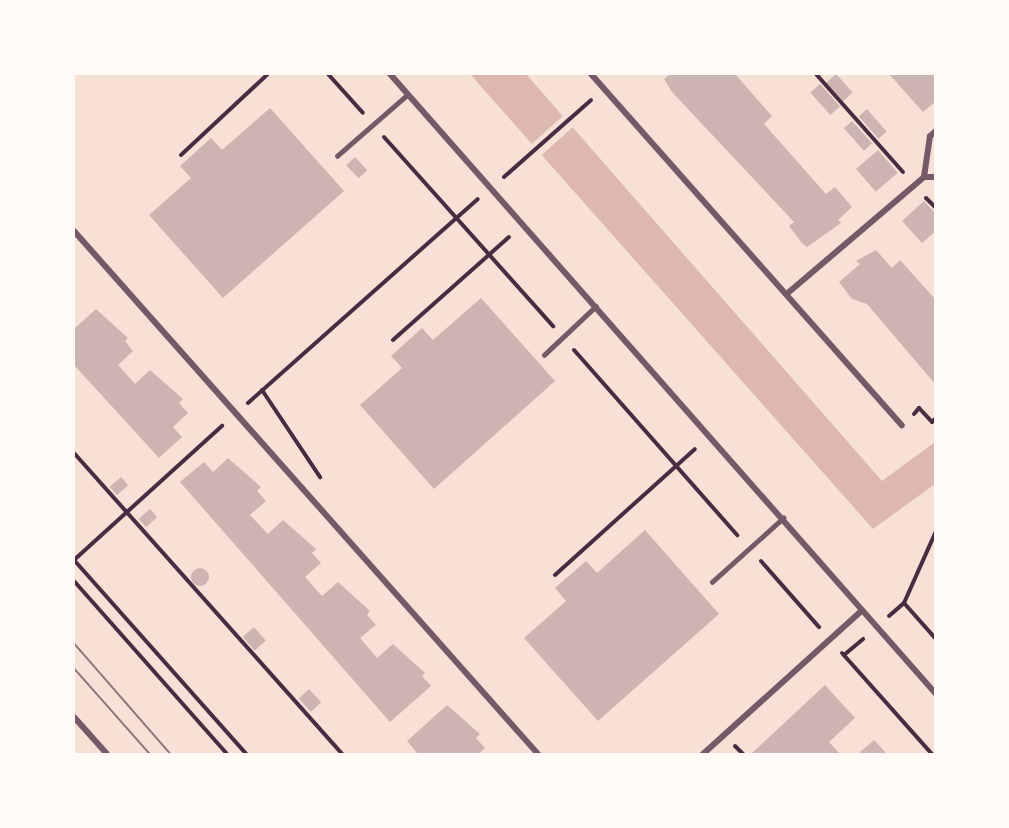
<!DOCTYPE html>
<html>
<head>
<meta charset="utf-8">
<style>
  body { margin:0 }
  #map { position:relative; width:1009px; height:828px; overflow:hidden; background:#f7e1d7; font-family:"Golos Text",sans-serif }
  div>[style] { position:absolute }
  .water>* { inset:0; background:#dcb8b0 }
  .pier>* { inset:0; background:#f7e1d7; transform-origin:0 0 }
  .building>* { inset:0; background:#ccb4b1; transform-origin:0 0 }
  .round { border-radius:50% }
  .path>* { height:4px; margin:-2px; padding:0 2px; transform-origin:2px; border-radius:2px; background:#4a2c40 }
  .service>* { height:4.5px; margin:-2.25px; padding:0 2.25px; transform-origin:2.25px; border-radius:2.25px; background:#755966 }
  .minor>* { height:6px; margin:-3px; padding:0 3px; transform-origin:3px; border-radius:3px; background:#755966 }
  .tram>* { height:1.5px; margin:-0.75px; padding:0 0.75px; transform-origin:0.75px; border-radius:0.75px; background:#8f747c }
  span { translate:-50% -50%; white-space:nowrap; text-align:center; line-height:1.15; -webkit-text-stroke:4.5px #fffaf5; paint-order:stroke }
  .frame { position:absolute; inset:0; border:75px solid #fffaf5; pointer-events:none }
</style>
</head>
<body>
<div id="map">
  <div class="water">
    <div style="clip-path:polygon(470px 74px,526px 74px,882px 481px,935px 442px,935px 484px,873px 529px)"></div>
  </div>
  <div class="pier">
    <div style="left:565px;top:114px;width:15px;height:47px;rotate:48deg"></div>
  </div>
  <div class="building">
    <div style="clip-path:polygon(670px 74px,735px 74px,772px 116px,764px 124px,826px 194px,835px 187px,852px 207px,838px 220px,841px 223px,807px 247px,802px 243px,789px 226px,794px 222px,672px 92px,664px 79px)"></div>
    <div style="left:836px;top:74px;width:25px;height:13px;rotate:48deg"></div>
    <div style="clip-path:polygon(889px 74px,936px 74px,936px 101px,923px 112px)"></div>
    <div style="left:820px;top:84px;width:30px;height:13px;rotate:48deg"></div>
    <div style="clip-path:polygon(270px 108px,344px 191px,223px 298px,149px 215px,191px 178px,180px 166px,211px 138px,222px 150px)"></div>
    <div style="left:867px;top:109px;width:30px;height:11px;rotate:49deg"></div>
    <div style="left:852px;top:121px;width:30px;height:11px;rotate:48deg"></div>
    <div style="left:878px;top:150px;width:30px;height:29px;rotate:49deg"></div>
    <div style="left:355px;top:157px;width:18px;height:12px;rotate:47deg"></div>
    <div style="clip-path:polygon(924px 201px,936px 214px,936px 231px,922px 243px,902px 221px)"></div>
    <div style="clip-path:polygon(876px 250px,892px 268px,900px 260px,936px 300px,936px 385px,867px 304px,852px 299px,839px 282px,860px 264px,856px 261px)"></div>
    <div style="clip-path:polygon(481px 298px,555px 381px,434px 489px,360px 405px,402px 368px,391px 356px,422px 328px,433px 340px)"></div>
    <div style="clip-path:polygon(96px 309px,128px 338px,125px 341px,133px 351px,118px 365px,135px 384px,150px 370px,183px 399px,179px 403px,188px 413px,173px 427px,182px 437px,159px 458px,74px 365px,74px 329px)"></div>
    <div style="clip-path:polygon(228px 458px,261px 487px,257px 491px,266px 501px,250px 515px,268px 534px,283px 520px,316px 549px,312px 553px,321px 563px,305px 577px,322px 596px,338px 582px,370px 611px,367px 615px,376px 625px,360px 638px,377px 658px,393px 644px,425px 673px,422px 676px,431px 686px,390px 722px,180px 482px,204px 462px,213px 472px)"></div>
    <div style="left:121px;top:477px;width:11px;height:15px;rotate:49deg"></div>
    <div style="left:150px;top:509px;width:11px;height:15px;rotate:49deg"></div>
    <div style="clip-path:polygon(645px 530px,719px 614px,598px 721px,524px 638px,566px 601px,555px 588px,586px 561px,597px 573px)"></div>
    <div class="round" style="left:191px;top:568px;width:18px;height:18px"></div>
    <div style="left:254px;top:627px;width:18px;height:15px;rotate:49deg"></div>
    <div style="clip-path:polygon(825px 685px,855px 718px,829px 742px,840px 754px,751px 754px)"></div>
    <div style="left:309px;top:689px;width:18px;height:14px;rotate:47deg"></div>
    <div style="clip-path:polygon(447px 705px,480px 734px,476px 738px,485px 748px,478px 754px,418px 754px,407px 741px)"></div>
    <div style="clip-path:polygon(874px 740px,887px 754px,858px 754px)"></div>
  </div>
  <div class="path">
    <div style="left:328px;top:74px;width:52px;rotate:48.1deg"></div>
    <div style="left:816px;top:74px;width:131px;rotate:48.4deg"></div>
    <div style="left:384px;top:137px;width:254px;rotate:48.2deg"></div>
    <div style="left:181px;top:155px;width:119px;rotate:-43deg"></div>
    <div style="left:504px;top:177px;width:116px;rotate:-41.5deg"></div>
    <div style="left:926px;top:198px;width:14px;rotate:45deg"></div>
    <div style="left:393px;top:340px;width:155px;rotate:-41.6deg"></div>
    <div style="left:574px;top:350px;width:247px;rotate:48.6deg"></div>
    <div style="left:262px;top:390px;width:105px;rotate:56.3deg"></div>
    <div style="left:248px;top:403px;width:307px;rotate:-41.6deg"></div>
    <div style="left:914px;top:414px;width:8px;rotate:-50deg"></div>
    <div style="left:919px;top:408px;width:19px;rotate:47deg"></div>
    <div style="left:932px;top:422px;width:6px;rotate:-45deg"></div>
    <div style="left:74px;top:453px;width:403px;rotate:48.3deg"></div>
    <div style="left:74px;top:560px;width:200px;rotate:-42.2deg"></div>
    <div style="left:74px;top:560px;width:259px;rotate:48.4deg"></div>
    <div style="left:761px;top:561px;width:88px;rotate:48.7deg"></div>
    <div style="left:555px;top:575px;width:188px;rotate:-42deg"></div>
    <div style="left:74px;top:581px;width:231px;rotate:48.5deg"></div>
    <div style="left:904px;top:603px;width:48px;rotate:48.4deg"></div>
    <div style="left:889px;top:616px;width:20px;rotate:-41deg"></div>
    <div style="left:904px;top:603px;width:79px;rotate:-66deg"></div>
    <div style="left:842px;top:653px;width:135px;rotate:48.3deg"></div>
    <div style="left:844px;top:655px;width:25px;rotate:-40deg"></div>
    <div style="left:735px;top:746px;width:11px;rotate:45deg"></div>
  </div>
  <div class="service">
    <div style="left:337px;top:156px;width:94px;rotate:-41.1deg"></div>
    <div style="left:544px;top:355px;width:71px;rotate:-43.3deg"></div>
    <div style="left:712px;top:582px;width:96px;rotate:-42deg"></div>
  </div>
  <div class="minor">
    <div style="left:390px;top:74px;width:826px;rotate:48.63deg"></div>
    <div style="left:591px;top:74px;width:469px;rotate:48.5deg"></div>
    <div style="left:924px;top:177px;width:41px;rotate:-81.7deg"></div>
    <div style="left:930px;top:136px;width:8px;rotate:-40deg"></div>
    <div style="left:74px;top:231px;width:699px;rotate:48.42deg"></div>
    <div style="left:789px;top:292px;width:177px;rotate:-40.4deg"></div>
    <div style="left:924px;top:177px;width:12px"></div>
    <div style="left:74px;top:717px;width:50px;rotate:48.3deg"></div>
    <div style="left:703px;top:754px;width:213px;rotate:-42.1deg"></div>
  </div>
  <div class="tram">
    <div style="left:74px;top:643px;width:147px;rotate:48.9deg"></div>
    <div style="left:74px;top:668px;width:115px;rotate:48.5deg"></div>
  </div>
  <div class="frame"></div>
</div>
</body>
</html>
